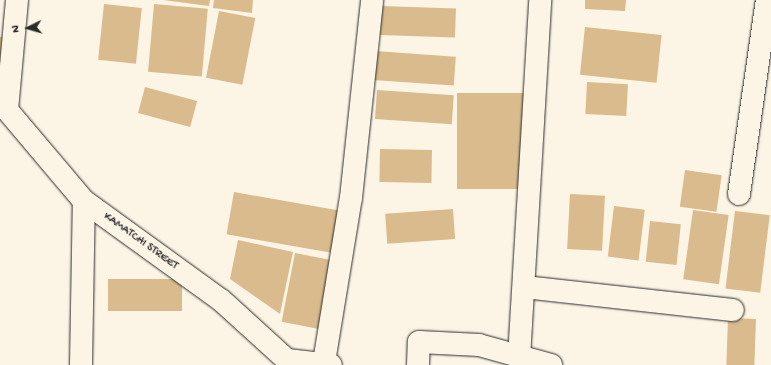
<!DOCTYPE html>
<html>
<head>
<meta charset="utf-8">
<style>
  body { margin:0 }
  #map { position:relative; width:771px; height:365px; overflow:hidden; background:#fcf5e5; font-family:"Gochi Hand",sans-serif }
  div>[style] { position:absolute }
  .building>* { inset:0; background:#d9bb8d; transform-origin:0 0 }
  .roads { filter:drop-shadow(0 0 1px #2b2b2b) drop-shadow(0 0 1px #2b2b2b) }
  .street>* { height:22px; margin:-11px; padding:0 11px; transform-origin:11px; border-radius:11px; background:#fcf5e5 }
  span { translate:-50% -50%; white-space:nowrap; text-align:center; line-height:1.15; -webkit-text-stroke:4px #fcf5e5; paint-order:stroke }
  .street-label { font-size:12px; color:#2b2b2b }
  .north { position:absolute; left:8px; top:8px; width:40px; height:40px; -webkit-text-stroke:3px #fcf5e5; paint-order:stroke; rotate:265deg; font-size:11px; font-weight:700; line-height:16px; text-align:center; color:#2b2b2b }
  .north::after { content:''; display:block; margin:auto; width:14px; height:18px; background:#2b2b2b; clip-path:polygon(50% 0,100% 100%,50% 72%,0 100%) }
</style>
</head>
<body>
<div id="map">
  <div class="building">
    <div style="clip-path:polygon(163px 0,210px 0,209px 6px)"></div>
    <div style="clip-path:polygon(214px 0,253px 0,252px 13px,213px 8px)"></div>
    <div style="clip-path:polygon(585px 0,626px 0,625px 11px,585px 9px)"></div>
    <div style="left:104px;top:4px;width:38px;height:56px;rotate:6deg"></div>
    <div style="left:154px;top:4px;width:54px;height:68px;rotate:5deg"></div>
    <div style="left:381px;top:6px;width:75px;height:29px;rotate:2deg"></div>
    <div style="left:219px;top:11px;width:37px;height:68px;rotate:11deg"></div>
    <div style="left:585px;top:27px;width:77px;height:48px;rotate:6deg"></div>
    <div style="clip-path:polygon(0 37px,6px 37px,0 79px)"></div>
    <div style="left:375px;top:51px;width:81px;height:29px;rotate:4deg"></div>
    <div style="left:587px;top:82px;width:41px;height:32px;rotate:3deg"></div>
    <div style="left:145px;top:87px;width:54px;height:27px;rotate:15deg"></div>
    <div style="left:377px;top:90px;width:77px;height:29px;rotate:4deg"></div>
    <div style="left:457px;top:93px;width:68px;height:96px"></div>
    <div style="left:380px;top:149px;width:52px;height:33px;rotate:1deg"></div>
    <div style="left:685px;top:170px;width:37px;height:37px;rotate:8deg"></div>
    <div style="left:234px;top:192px;width:111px;height:43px;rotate:10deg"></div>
    <div style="left:570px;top:194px;width:35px;height:55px;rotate:3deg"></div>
    <div style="left:614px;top:206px;width:31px;height:51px;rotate:7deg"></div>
    <div style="left:453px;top:209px;width:30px;height:68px;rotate:86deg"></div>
    <div style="left:693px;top:210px;width:36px;height:70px;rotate:8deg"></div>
    <div style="left:735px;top:211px;width:35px;height:78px;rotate:7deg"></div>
    <div style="left:650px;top:221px;width:31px;height:41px;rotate:6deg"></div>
    <div style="clip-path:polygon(238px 240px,293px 252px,280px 314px,230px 279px)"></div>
    <div style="left:295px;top:253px;width:47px;height:70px;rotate:11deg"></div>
    <div style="left:108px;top:279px;width:74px;height:32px"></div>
    <div style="left:728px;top:318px;width:28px;height:47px;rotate:2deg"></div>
  </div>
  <div class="roads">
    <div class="street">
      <div style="left:17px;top:0;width:110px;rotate:95.2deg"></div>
      <div style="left:7px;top:110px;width:119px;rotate:49.8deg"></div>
      <div style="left:84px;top:201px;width:169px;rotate:35.9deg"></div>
      <div style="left:221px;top:300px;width:89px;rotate:42.3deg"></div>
      <div style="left:287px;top:360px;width:44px;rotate:6.5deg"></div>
      <div style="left:739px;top:194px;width:196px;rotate:-81.8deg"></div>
      <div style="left:524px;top:287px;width:210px;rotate:6.3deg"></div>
      <div style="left:519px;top:358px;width:359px;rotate:-86.6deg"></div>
      <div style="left:324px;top:362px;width:166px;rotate:-80.7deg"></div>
      <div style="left:351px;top:198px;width:199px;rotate:-83.9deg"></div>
      <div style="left:81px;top:365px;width:164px;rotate:-89deg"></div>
      <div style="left:418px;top:365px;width:23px;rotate:-88deg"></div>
      <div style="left:419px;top:342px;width:60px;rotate:2.9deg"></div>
      <div style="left:479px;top:345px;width:75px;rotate:15.5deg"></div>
    </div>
  </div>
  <div class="street-label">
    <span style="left:140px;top:242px;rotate:36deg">KAMATCHI STREET</span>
  </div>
  <div class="north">N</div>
</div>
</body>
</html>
